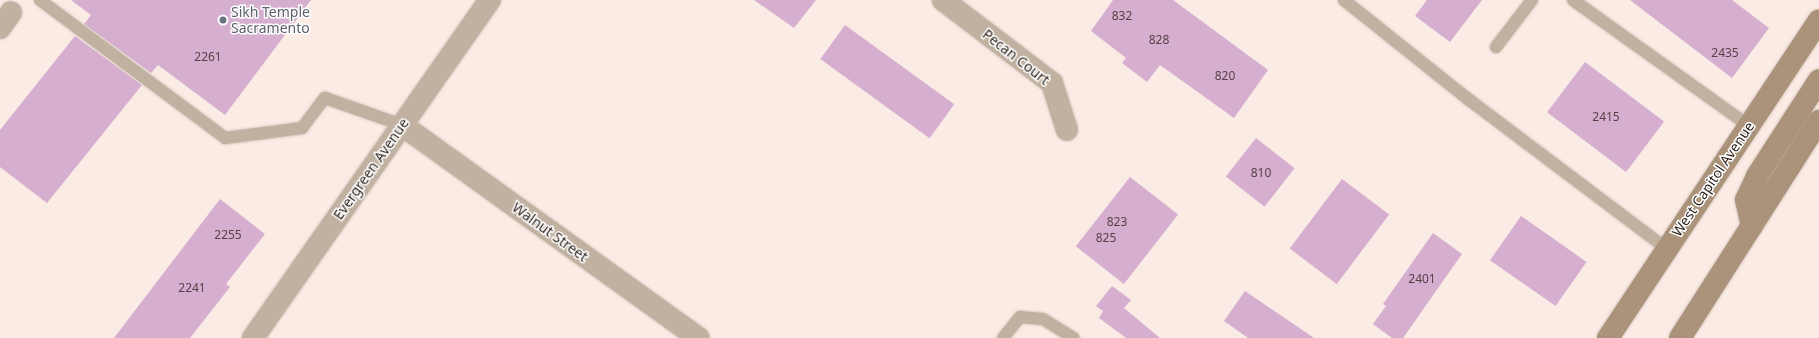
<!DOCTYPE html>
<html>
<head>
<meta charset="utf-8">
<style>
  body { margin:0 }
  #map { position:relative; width:1819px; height:338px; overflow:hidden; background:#faebe4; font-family:"Noto Sans",sans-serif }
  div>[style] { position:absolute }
  .building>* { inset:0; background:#d6aecf; transform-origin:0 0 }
  .roads { filter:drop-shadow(0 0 1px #d5c6bf) drop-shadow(0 0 1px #d5c6bf) }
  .service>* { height:12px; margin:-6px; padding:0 6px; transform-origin:6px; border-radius:6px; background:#c1b1a1 }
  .minor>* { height:22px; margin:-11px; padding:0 11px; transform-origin:11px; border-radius:11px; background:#c1b1a1 }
  .tertiary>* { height:22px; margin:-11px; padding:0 11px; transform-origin:11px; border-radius:11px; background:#c1b1a1 }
  .secondary>* { height:22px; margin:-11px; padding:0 11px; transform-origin:11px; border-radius:11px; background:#aa937a }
  .dots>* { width:11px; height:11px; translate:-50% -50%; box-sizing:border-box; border:2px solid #fff; border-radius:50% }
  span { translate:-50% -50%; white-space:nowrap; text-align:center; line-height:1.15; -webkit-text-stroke:3px #fff; paint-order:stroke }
  .number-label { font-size:12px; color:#564346 }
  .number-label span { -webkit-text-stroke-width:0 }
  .worship-label { font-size:14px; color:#5b616d }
  .left { translate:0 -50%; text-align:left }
  .street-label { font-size:14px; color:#2c1f18 }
</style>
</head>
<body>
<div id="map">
  <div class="building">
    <div style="clip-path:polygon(71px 0,311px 0,225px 115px,158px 65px,151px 73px,84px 24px,91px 15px)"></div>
    <div style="clip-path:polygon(754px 0,816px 0,794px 28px)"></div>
    <div style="clip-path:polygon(1113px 0,1173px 0,1268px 70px,1234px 118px,1160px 65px,1147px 82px,1122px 63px,1126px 58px,1091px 31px)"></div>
    <div style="clip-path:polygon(1427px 0,1482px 0,1450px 42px,1415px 16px)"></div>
    <div style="clip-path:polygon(1630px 0,1732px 0,1769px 28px,1732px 78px)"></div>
    <div style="left:845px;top:25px;width:135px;height:42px;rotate:36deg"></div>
    <div style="clip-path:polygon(75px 36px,142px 85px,47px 203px,0 167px,0 130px)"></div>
    <div style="left:1585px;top:62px;width:99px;height:63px;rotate:37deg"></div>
    <div style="left:1256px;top:138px;width:49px;height:49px;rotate:38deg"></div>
    <div style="left:1130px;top:177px;width:61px;height:88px;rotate:38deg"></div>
    <div style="left:1342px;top:179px;width:59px;height:87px;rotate:37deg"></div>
    <div style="clip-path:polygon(220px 199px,265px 234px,226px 284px,230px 287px,190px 338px,114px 338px)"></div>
    <div style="left:1521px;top:216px;width:80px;height:54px;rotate:35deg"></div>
    <div style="clip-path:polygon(1433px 233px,1462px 254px,1403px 338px,1392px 338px,1373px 324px,1386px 306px,1383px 304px)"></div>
    <div style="clip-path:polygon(1112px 286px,1131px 300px,1124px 308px,1160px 338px,1126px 338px,1099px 318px,1103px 311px,1096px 306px)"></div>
    <div style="clip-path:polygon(1245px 291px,1314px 338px,1248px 338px,1224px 321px)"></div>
  </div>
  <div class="roads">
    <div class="service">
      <div style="left:40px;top:0;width:231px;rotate:36.7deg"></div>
      <div style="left:225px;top:138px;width:78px;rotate:-7.4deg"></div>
      <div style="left:302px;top:128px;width:38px;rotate:-53deg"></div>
      <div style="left:325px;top:98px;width:82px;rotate:19.3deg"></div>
      <div style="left:1344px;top:0;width:159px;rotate:38.6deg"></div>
      <div style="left:1468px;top:99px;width:249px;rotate:37deg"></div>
      <div style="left:1573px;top:0;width:216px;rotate:35.6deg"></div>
      <div style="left:1496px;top:47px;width:59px;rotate:-52.5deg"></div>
      <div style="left:1003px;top:338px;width:27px;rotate:-51deg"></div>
      <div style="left:1020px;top:317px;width:23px;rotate:5deg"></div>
      <div style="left:1043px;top:319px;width:36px;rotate:32deg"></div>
    </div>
    <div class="minor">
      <div style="left:943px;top:0;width:137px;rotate:37.3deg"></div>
      <div style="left:1052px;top:83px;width:49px;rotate:72.3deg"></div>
      <div style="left:0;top:28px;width:19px;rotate:-55deg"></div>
      <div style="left:402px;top:125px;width:365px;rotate:35.7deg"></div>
    </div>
    <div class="tertiary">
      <div style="left:253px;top:338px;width:413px;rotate:-55deg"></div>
    </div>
    <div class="secondary">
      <div style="left:1752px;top:226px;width:27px;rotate:-103deg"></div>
      <div style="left:1746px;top:200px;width:26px;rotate:-65deg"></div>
      <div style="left:1757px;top:176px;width:114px;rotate:-57.1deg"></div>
      <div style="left:1608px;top:338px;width:381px;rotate:-56.4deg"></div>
      <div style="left:1680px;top:338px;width:258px;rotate:-57.4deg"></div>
    </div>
  </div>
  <div class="dots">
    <div style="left:223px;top:20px;background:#6b7280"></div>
  </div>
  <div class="number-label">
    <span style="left:1122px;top:16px">832</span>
    <span style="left:1159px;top:40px">828</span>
    <span style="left:1725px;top:53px">2435</span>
    <span style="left:208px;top:57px">2261</span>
    <span style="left:1225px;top:76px">820</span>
    <span style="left:1606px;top:117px">2415</span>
    <span style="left:1261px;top:173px">810</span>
    <span style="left:1117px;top:222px">823</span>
    <span style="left:228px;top:235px">2255</span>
    <span style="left:1106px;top:238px">825</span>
    <span style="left:1422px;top:279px">2401</span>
    <span style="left:192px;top:288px">2241</span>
  </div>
  <div class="worship-label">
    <span class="left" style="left:231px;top:20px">Sikh Temple<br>Sacramento</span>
  </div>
  <div class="street-label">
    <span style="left:1016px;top:57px;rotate:38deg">Pecan Court</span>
    <span style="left:371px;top:169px;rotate:-55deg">Evergreen Avenue</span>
    <span style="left:1713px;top:179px;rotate:-56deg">West Capitol Avenue</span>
    <span style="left:550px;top:232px;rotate:36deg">Walnut Street</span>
  </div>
</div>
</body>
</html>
